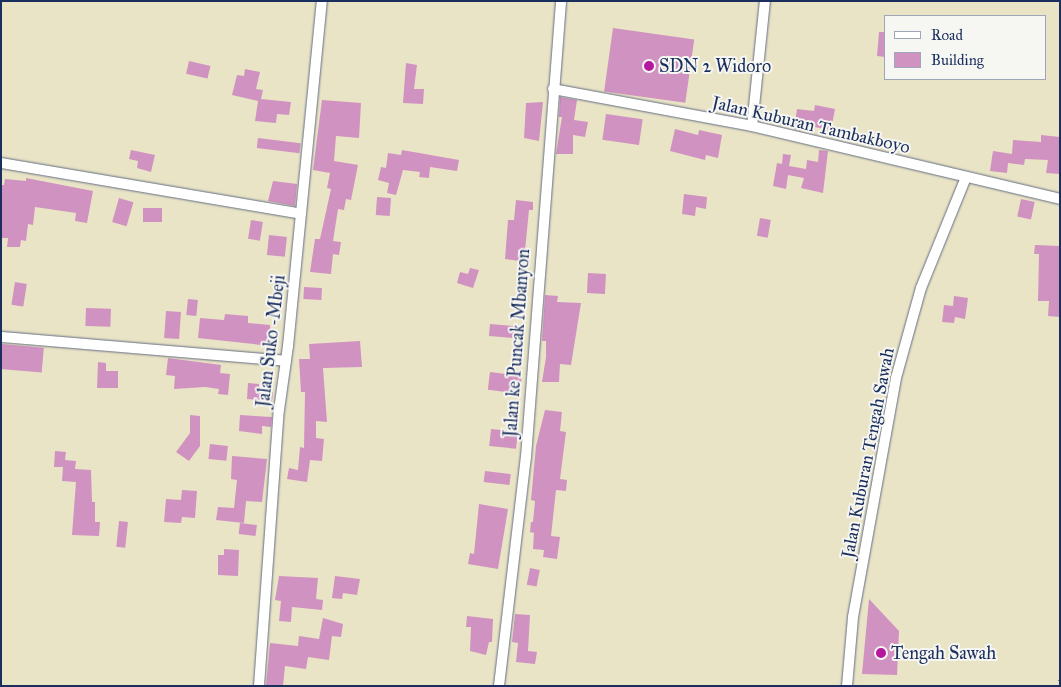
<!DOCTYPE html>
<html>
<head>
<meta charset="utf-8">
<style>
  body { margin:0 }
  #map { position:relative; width:1061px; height:687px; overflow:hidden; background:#eae4c6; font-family:"IM FELL Great Primer",serif }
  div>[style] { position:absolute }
  .building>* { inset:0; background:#d092c0; transform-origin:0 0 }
  .path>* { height:2px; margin-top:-1px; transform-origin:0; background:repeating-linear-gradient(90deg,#636e82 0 1px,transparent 0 5px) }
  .roads { filter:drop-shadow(0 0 1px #636e82) drop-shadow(0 0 1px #636e82) }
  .minor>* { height:10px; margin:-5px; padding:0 5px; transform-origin:5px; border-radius:5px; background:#fff }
  .dots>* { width:14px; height:14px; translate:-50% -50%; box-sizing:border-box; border:2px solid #f6f6f2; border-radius:50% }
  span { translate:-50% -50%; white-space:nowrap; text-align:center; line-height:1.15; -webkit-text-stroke:4px #f6f6f2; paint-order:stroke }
  .poi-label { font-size:18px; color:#1b2f5e }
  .left { translate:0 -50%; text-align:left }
  .street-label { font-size:18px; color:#1b2f5e }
  .frame { position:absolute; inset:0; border:2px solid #1b2f5e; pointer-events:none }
  .legend { position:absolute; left:884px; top:15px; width:162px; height:65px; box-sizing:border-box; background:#f6f6f2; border:1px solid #9ea6b7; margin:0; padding:6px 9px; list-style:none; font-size:15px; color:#1b2f5e }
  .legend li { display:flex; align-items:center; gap:10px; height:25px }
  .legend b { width:25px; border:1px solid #9ea6b7 }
</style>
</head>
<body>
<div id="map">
  <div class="building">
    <div style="left:613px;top:28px;width:82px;height:64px;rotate:8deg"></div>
    <div style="clip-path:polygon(879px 32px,885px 32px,885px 57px,877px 56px)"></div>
    <div style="left:189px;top:61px;width:22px;height:13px;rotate:13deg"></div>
    <div style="clip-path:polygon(406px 63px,417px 65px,414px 89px,424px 89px,423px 104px,403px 103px)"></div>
    <div style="clip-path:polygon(245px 69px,260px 72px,256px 89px,263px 90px,261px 99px,291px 102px,289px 115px,277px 114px,276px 123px,255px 121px,258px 101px,232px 95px,237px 75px,244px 76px)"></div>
    <div style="clip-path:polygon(560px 97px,577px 100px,574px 120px,588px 122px,585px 137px,573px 135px,573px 154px,556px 154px,562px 117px,559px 117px)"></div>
    <div style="clip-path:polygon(322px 100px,361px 103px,359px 138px,336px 136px,334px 161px,358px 165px,351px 200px,346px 199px,344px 210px,338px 209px,333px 241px,341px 242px,339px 255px,333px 254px,331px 274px,310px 272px,315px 239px,320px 239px,331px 189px,327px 188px,330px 173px,313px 170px)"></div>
    <div style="clip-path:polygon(543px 102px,539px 141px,524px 138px,526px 103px)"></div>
    <div style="clip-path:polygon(815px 105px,835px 109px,831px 130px,809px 126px,803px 131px,794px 129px,797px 109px,814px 111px)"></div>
    <div style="left:606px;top:114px;width:37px;height:26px;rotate:8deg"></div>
    <div style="clip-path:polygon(675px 129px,698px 135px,699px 130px,722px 135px,718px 158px,706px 155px,705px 160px,670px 151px)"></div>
    <div style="clip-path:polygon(1041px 135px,1060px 137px,1060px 174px,1046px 173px,1048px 160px,1025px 159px,1024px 165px,1008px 163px,1007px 173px,990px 171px,993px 151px,1012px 154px,1013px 140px,1041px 142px)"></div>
    <div style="left:258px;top:138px;width:43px;height:10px;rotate:7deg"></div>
    <div style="clip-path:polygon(131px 150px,155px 155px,151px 172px,137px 168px,138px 161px,129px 159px)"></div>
    <div style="clip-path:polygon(402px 150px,459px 160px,457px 171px,430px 167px,429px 178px,419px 177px,420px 172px,403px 170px,396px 195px,387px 193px,389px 183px,378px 180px,381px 167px,386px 168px,388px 153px,401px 155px)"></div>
    <div style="clip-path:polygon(819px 150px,828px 151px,823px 193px,801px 188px,804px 178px,788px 175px,786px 189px,773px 186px,777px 163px,782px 164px,783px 154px,791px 155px,789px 166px,806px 169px,807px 160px,818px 162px)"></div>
    <div style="clip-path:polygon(26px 178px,93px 191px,87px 223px,75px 221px,76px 213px,35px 207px,33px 225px,28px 224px,26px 241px,21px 240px,20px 247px,7px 247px,8px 238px,1px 238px,1px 185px,4px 185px,5px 179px,26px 181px)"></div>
    <div style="clip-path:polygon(273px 181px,297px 184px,295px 206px,268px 201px)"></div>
    <div style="clip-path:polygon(684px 194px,707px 197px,706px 209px,696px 207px,695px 216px,682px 214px)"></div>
    <div style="left:377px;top:197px;width:14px;height:18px;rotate:4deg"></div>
    <div style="left:119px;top:198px;width:15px;height:25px;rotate:16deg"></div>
    <div style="left:1021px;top:199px;width:14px;height:18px;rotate:12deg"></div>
    <div style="clip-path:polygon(516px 200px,533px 202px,533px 210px,529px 210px,525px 250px,530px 251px,529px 262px,505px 259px,508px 220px,514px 220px)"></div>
    <div style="left:143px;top:208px;width:19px;height:14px"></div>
    <div style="left:760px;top:218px;width:11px;height:18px;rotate:10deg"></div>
    <div style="left:251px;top:220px;width:12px;height:19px;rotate:9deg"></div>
    <div style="left:269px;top:235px;width:18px;height:20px;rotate:6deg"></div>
    <div style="clip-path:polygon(1035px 245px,1060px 246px,1060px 317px,1048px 316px,1049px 301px,1038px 301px,1039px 254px,1034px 254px)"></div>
    <div style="clip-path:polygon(470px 268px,479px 270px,473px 288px,457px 283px,460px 272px,468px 274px)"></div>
    <div style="left:588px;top:273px;width:18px;height:20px;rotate:3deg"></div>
    <div style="left:15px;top:282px;width:12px;height:23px;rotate:9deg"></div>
    <div style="left:304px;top:287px;width:18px;height:12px;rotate:3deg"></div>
    <div style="clip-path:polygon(545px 295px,558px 296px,557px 302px,581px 303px,571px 365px,560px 364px,559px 382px,542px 382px,546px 357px,546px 341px,542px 341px)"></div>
    <div style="clip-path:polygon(954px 296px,968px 298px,965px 319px,955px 317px,954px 323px,942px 322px,944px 305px,953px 306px)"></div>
    <div style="left:188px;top:299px;width:10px;height:16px;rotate:6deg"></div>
    <div style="left:86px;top:308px;width:25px;height:18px;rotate:2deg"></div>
    <div style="left:166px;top:311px;width:15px;height:27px;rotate:4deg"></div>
    <div style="clip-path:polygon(225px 314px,248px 316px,248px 323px,270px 325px,271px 346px,198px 338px,200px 318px,224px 320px)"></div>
    <div style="left:490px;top:324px;width:34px;height:12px;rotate:5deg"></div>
    <div style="clip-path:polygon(360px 341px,362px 367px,323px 368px,327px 422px,316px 421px,316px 438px,324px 439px,322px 461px,310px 460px,307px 482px,287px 479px,289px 468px,298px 470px,300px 447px,304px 448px,305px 392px,301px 392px,299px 359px,310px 359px,309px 344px)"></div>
    <div style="left:2px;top:344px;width:42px;height:25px;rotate:5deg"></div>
    <div style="clip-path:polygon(168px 358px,221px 365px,220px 373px,230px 374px,228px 395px,218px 394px,219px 389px,205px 387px,174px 389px,175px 376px,166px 375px)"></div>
    <div style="clip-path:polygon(98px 362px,106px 363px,106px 371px,118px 371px,118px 388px,97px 388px)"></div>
    <div style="left:490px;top:372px;width:32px;height:18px;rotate:7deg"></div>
    <div style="clip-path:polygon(248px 383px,259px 384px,259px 390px,273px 392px,272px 401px,247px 399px)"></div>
    <div style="clip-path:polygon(545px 410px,562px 412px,560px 431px,566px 432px,560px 479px,567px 480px,566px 491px,556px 490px,551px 536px,560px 537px,557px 559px,543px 557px,544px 550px,533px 549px,534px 533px,530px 532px,531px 522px,533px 522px,535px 501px,531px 500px,536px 446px)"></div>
    <div style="clip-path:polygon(190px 415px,200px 416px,200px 446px,189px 461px,176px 452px,190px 433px)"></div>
    <div style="clip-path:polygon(240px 415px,272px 417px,271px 427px,262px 426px,262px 434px,239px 431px)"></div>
    <div style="left:491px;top:429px;width:27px;height:17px;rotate:6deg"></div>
    <div style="left:210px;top:444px;width:18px;height:15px;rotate:6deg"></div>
    <div style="clip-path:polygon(55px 451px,66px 452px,65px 460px,76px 461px,75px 469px,91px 470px,92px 502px,95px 502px,95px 522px,100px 522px,99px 536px,72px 535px,76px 482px,62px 481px,63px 467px,54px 467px)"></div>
    <div style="clip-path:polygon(232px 456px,267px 459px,262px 502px,246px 501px,244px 523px,216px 520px,218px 507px,234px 508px,237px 480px,231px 479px)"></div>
    <div style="left:485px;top:471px;width:26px;height:11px;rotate:7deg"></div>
    <div style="clip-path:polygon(182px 490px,197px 491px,195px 518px,182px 517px,181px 523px,164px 522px,166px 499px,181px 500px)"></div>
    <div style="clip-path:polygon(479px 504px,508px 509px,498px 569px,468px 564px,470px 553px,474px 554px)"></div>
    <div style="left:119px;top:521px;width:9px;height:26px;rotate:6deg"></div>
    <div style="left:240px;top:523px;width:17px;height:11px;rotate:7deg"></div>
    <div style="clip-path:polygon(224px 549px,239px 550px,238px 576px,218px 575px,218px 555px,224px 555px)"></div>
    <div style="left:530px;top:568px;width:10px;height:17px;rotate:11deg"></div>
    <div style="clip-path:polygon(279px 576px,318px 578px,316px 599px,323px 600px,322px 610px,292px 607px,291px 622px,279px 621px,281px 601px,275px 600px)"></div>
    <div style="clip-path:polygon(335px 576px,360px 579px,357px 595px,343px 593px,342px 599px,332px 598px)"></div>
    <div style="clip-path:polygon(869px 599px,899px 631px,897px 675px,862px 674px)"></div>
    <div style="clip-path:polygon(515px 614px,530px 615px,528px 651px,537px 652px,535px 664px,516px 662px,518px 643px,512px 642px)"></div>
    <div style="clip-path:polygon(467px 616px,493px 619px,492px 642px,489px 642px,486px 655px,470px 651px,471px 627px,466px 627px)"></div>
    <div style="clip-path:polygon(323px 618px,343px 624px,341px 637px,332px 636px,329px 660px,308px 657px,306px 669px,285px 666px,283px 686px,266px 686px,270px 643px,298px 646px,299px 636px,319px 639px)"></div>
  </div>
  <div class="path">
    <div style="left:1057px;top:686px;width:9px;rotate:-69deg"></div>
  </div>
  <div class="roads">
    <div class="minor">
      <div style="left:553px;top:89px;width:202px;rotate:10.5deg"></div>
      <div style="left:752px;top:126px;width:317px;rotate:13.3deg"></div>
      <div style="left:752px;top:126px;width:126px;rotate:-84.1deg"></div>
      <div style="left:1px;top:163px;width:304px;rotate:9.6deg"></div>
      <div style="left:1px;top:337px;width:286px;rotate:4.8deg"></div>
      <div style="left:259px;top:686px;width:277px;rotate:-85.9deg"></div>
      <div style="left:279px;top:410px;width:65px;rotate:-82deg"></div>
      <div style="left:288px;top:346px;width:347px;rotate:-84.4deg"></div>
      <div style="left:499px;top:686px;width:231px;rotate:-83.3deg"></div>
      <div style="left:526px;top:457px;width:457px;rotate:-85.6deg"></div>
      <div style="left:847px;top:686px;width:69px;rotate:-85deg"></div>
      <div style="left:853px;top:617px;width:243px;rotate:-79.8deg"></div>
      <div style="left:896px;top:378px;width:93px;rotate:-74.5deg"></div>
      <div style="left:921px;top:288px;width:120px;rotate:-67.9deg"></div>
    </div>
  </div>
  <div class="dots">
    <div style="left:649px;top:66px;background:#b5179e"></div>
    <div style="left:881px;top:653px;background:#b5179e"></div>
  </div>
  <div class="poi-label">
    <span class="left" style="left:659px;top:66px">SDN 2 Widoro</span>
    <span class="left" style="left:891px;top:653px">Tengah Sawah</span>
  </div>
  <div class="street-label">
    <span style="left:811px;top:125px;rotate:13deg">Jalan Kuburan Tambakboyo</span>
    <span style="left:271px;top:341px;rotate:-83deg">Jalan Suko -Mbeji</span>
    <span style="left:517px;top:343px;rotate:-86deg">Jalan ke Puncak Mbanyon</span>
    <span style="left:868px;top:453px;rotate:-79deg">Jalan Kuburan Tengah Sawah</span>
  </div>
  <div class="frame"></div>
  <ul class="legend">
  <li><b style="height:6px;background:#fff"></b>Road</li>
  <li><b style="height:14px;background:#d092c0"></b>Building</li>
  </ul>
</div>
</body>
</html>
